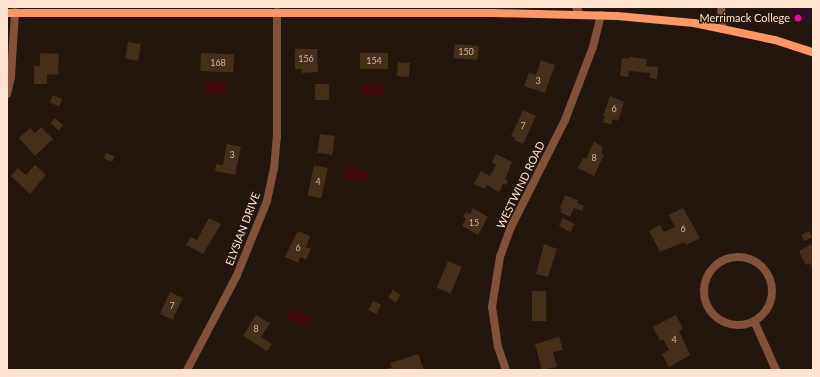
<!DOCTYPE html>
<html>
<head>
<meta charset="utf-8">
<style>
  body { margin:0 }
  #map { position:relative; width:820px; height:377px; overflow:hidden; background:#23170d; font-family:Lato,sans-serif }
  div>[style] { position:absolute }
  .green>* { inset:0; background:#2d1025 }
  .water>* { inset:0; background:#41080c; transform-origin:0 0 }
  .building>* { inset:0; background:#442f19; transform-origin:0 0 }
  .service>* { height:7px; margin:-3.5px; padding:0 3.5px; transform-origin:3.5px; border-radius:3.5px; background:#835137 }
  .minor>* { height:8px; margin:-4px; padding:0 4px; transform-origin:4px; border-radius:4px; background:#835137 }
  .minor>.ring { margin:-4px; padding:0; box-sizing:content-box; background:none; border:8px solid #835137; border-radius:50% }
  .secondary>* { height:8px; margin:-4px; padding:0 4px; transform-origin:4px; border-radius:4px; background:#ff9866 }
  .dots>* { width:11px; height:11px; translate:-50% -50%; box-sizing:border-box; border:2px solid #23170d; border-radius:50% }
  span { translate:-50% -50%; white-space:nowrap; text-align:center; line-height:1.15; -webkit-text-stroke:3px #23170d; paint-order:stroke }
  .number-label { font-size:9px; color:#d0b6a2 }
  .number-label span { -webkit-text-stroke-width:0 }
  .poi-label { font-size:11px; color:#ffe3cf }
  .right { translate:-100% -50%; text-align:right }
  .street-label { font-size:11px; color:#ffe3cf }
  .frame { position:absolute; inset:0; border:8px solid #ffe3cf; pointer-events:none }
</style>
</head>
<body>
<div id="map">
  <div class="green">
    <div style="clip-path:polygon(787px 7px,813px 7px,813px 25px,787px 14px)"></div>
  </div>
  <div class="water">
    <div style="left:205px;top:81px;width:21px;height:12px;rotate:3deg"></div>
    <div style="left:361px;top:84px;width:22px;height:12px"></div>
    <div style="left:347px;top:166px;width:22px;height:12px;rotate:13deg"></div>
    <div style="left:291px;top:308px;width:22px;height:11px;rotate:24deg"></div>
  </div>
  <div class="building">
    <div style="left:128px;top:42px;width:13px;height:17px;rotate:9deg"></div>
    <div style="left:455px;top:44px;width:24px;height:14px;rotate:5deg"></div>
    <div style="clip-path:polygon(295px 49px,317px 49px,318px 72px,302px 73px,302px 69px,295px 69px)"></div>
    <div style="clip-path:polygon(40px 53px,59px 54px,58px 75px,47px 74px,47px 84px,34px 84px,34px 66px,40px 66px)"></div>
    <div style="left:201px;top:53px;width:33px;height:18px;rotate:2deg"></div>
    <div style="left:388px;top:53px;width:16px;height:28px;rotate:90deg"></div>
    <div style="clip-path:polygon(630px 57px,647px 59px,646px 66px,658px 67px,657px 79px,650px 78px,650px 73px,629px 71px,628px 77px,620px 76px,622px 58px,629px 59px)"></div>
    <div style="clip-path:polygon(541px 60px,555px 65px,545px 93px,524px 86px,529px 73px,536px 75px)"></div>
    <div style="left:398px;top:62px;width:12px;height:14px;rotate:5deg"></div>
    <div style="left:315px;top:84px;width:14px;height:16px"></div>
    <div style="left:53px;top:95px;width:10px;height:8px;rotate:24deg"></div>
    <div style="clip-path:polygon(610px 96px,624px 102px,618px 121px,613px 119px,611px 125px,603px 122px,605px 117px,603px 116px)"></div>
    <div style="clip-path:polygon(523px 110px,536px 116px,523px 144px,514px 140px,515px 138px,511px 136px)"></div>
    <div style="left:55px;top:118px;width:11px;height:7px;rotate:41deg"></div>
    <div style="clip-path:polygon(41px 127px,53px 139px,35px 156px,19px 138px,30px 128px,35px 133px)"></div>
    <div style="left:320px;top:134px;width:15px;height:19px;rotate:8deg"></div>
    <div style="clip-path:polygon(594px 142px,603px 147px,601px 153px,604px 155px,594px 176px,578px 168px,583px 158px,586px 159px)"></div>
    <div style="clip-path:polygon(227px 144px,241px 147px,235px 175px,215px 171px,216px 164px,223px 165px)"></div>
    <div style="left:106px;top:153px;width:9px;height:6px;rotate:21deg"></div>
    <div style="clip-path:polygon(496px 154px,512px 162px,505px 179px,508px 181px,506px 185px,503px 184px,499px 192px,487px 185px,485px 189px,474px 184px,481px 171px,490px 176px,496px 165px,492px 162px)"></div>
    <div style="clip-path:polygon(35px 165px,46px 175px,30px 194px,11px 176px,18px 168px,26px 175px)"></div>
    <div style="left:314px;top:165px;width:14px;height:31px;rotate:12deg"></div>
    <div style="clip-path:polygon(565px 195px,578px 200px,577px 203px,584px 206px,582px 211px,574px 208px,570px 217px,560px 212px,562px 209px,560px 208px)"></div>
    <div style="clip-path:polygon(473px 208px,488px 217px,478px 235px,462px 226px,466px 219px,463px 217px,466px 212px,470px 214px)"></div>
    <div style="clip-path:polygon(683px 208px,700px 238px,686px 245px,684px 242px,660px 252px,649px 231px,660px 225px,664px 232px,675px 227px,669px 215px)"></div>
    <div style="clip-path:polygon(209px 218px,221px 224px,203px 254px,186px 245px,191px 237px,197px 240px)"></div>
    <div style="left:563px;top:218px;width:13px;height:9px;rotate:27deg"></div>
    <div style="clip-path:polygon(298px 231px,310px 236px,306px 247px,311px 249px,306px 260px,300px 257px,298px 263px,285px 257px)"></div>
    <div style="left:809px;top:231px;width:7px;height:9px;rotate:63deg"></div>
    <div style="clip-path:polygon(813px 243px,813px 269px,810px 263px,806px 265px,799px 251px)"></div>
    <div style="clip-path:polygon(544px 244px,557px 249px,548px 277px,536px 274px)"></div>
    <div style="left:448px;top:261px;width:15px;height:29px;rotate:23deg"></div>
    <div style="left:393px;top:290px;width:9px;height:9px;rotate:32deg"></div>
    <div style="left:532px;top:291px;width:14px;height:30px"></div>
    <div style="left:170px;top:292px;width:14px;height:24px;rotate:25deg"></div>
    <div style="left:373px;top:301px;width:9px;height:10px;rotate:27deg"></div>
    <div style="clip-path:polygon(256px 315px,270px 323px,261px 337px,272px 344px,267px 351px,243px 336px)"></div>
    <div style="clip-path:polygon(676px 315px,683px 329px,679px 331px,690px 355px,669px 367px,662px 354px,669px 350px,663px 339px,660px 341px,653px 327px)"></div>
    <div style="clip-path:polygon(559px 337px,563px 350px,553px 352px,557px 367px,542px 370px,535px 344px)"></div>
    <div style="clip-path:polygon(418px 354px,424px 370px,385px 370px,392px 367px,390px 363px)"></div>
  </div>
  <div class="service">
    <div style="left:7px;top:94px;width:18px;rotate:-77deg"></div>
  </div>
  <div class="minor">
    <div style="left:576px;top:7px;width:8px;rotate:60deg"></div>
    <div style="left:721px;top:7px;width:22px;rotate:85deg"></div>
    <div style="left:11px;top:76px;width:64px;rotate:-86.4deg"></div>
    <div class="ring" style="left:704px;top:257px;width:60px;height:60px"></div>
    <div style="left:754px;top:321px;width:54px;rotate:65.8deg"></div>
    <div style="left:187px;top:370px;width:107px;rotate:-62.2deg"></div>
    <div style="left:237px;top:275px;width:80px;rotate:-67.9deg"></div>
    <div style="left:267px;top:201px;width:33px;rotate:-78deg"></div>
    <div style="left:274px;top:169px;width:33px;rotate:-85deg"></div>
    <div style="left:277px;top:136px;width:124px;rotate:-90deg"></div>
    <div style="left:506px;top:370px;width:24px;rotate:-109deg"></div>
    <div style="left:498px;top:347px;width:40px;rotate:-98.5deg"></div>
    <div style="left:492px;top:307px;width:51px;rotate:-80.9deg"></div>
    <div style="left:500px;top:257px;width:32px;rotate:-70deg"></div>
    <div style="left:511px;top:227px;width:120px;rotate:-63.2deg"></div>
    <div style="left:565px;top:120px;width:78px;rotate:-69deg"></div>
    <div style="left:593px;top:47px;width:33px;rotate:-76deg"></div>
  </div>
  <div class="secondary">
    <div style="left:7px;top:13px;width:487px"></div>
    <div style="left:494px;top:13px;width:123px;rotate:1.4deg"></div>
    <div style="left:617px;top:16px;width:77px;rotate:5.2deg"></div>
    <div style="left:694px;top:23px;width:83px;rotate:11.9deg"></div>
    <div style="left:775px;top:40px;width:40px;rotate:18deg"></div>
  </div>
  <div class="dots">
    <div style="left:798px;top:18px;background:#fa0096"></div>
  </div>
  <div class="number-label">
    <span style="left:466px;top:52px">150</span>
    <span style="left:306px;top:59px">156</span>
    <span style="left:374px;top:61px">154</span>
    <span style="left:218px;top:63px">168</span>
    <span style="left:538px;top:81px">3</span>
    <span style="left:614px;top:109px">6</span>
    <span style="left:523px;top:126px">7</span>
    <span style="left:232px;top:155px">3</span>
    <span style="left:594px;top:158px">8</span>
    <span style="left:318px;top:182px">4</span>
    <span style="left:474px;top:223px">15</span>
    <span style="left:683px;top:229px">6</span>
    <span style="left:298px;top:248px">6</span>
    <span style="left:172px;top:306px">7</span>
    <span style="left:256px;top:329px">8</span>
    <span style="left:674px;top:340px">4</span>
  </div>
  <div class="poi-label">
    <span class="right" style="left:790px;top:18px">Merrimack College</span>
  </div>
  <div class="street-label">
    <span style="left:521px;top:185px;rotate:-64deg">WESTWIND ROAD</span>
    <span style="left:243px;top:229px;rotate:-69deg">ELYSIAN DRIVE</span>
  </div>
  <div class="frame"></div>
</div>
</body>
</html>
